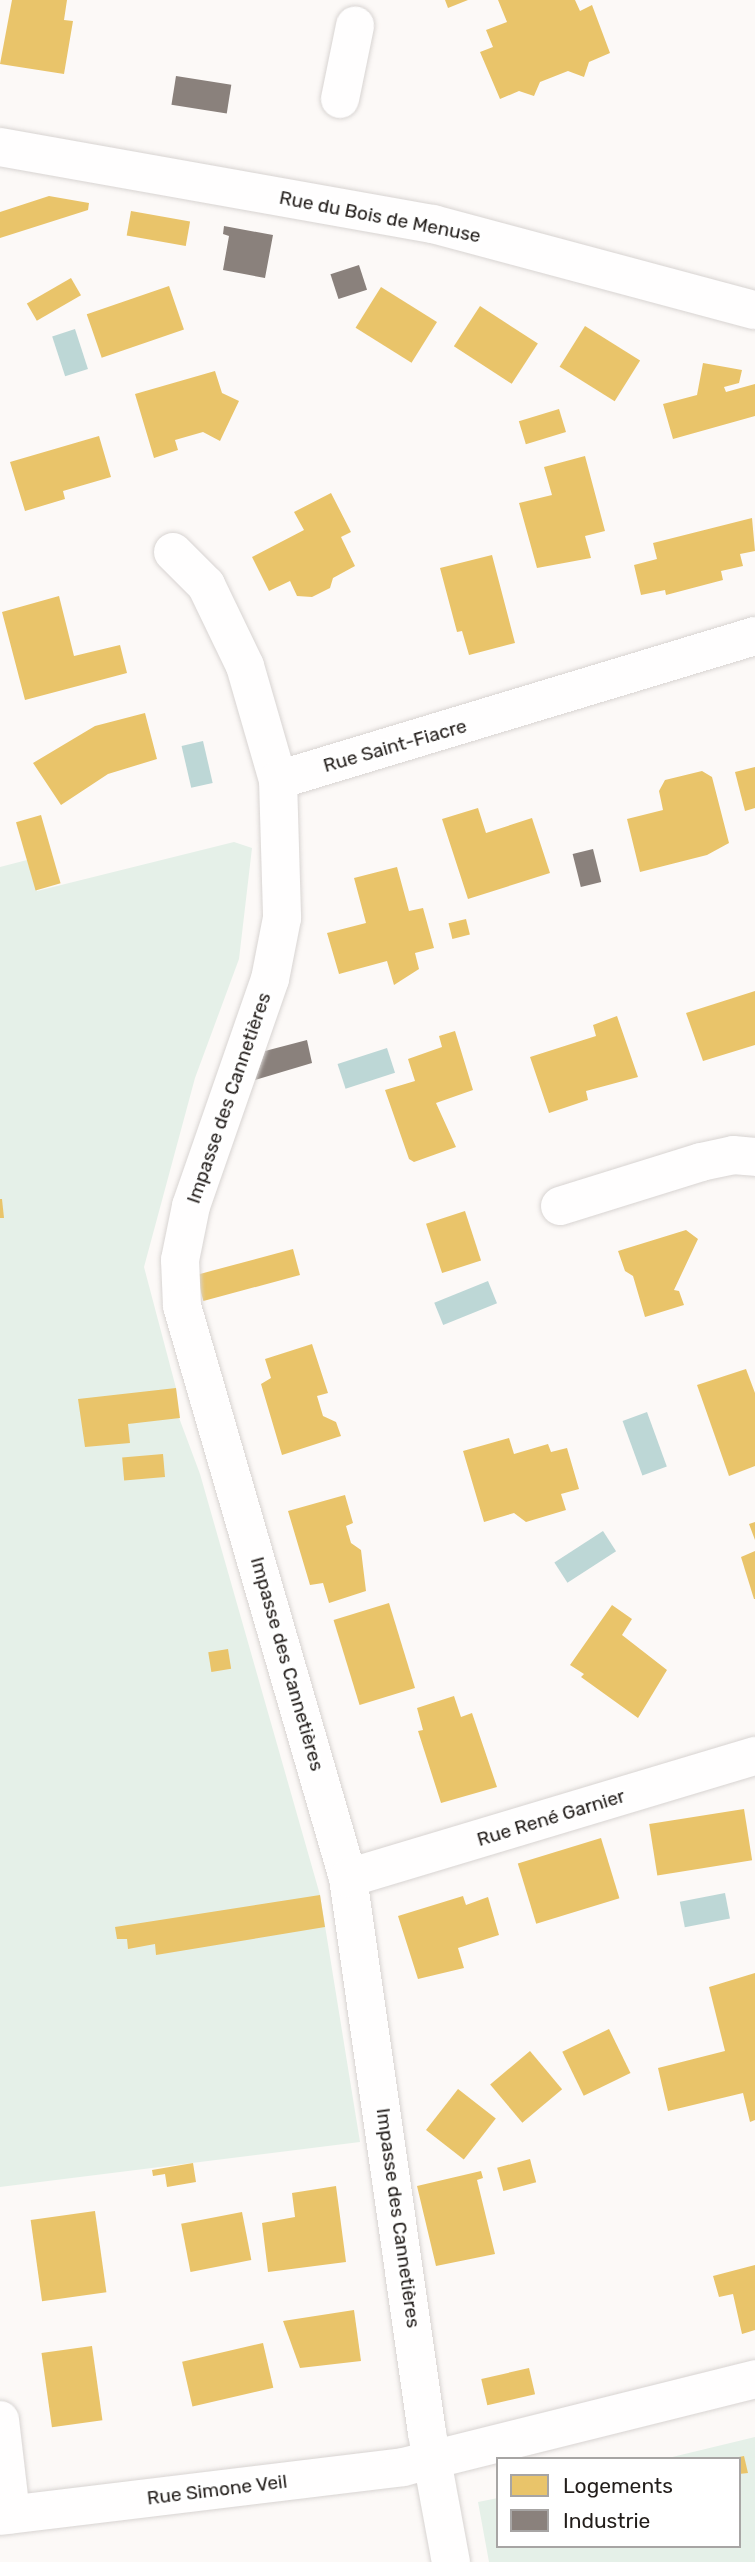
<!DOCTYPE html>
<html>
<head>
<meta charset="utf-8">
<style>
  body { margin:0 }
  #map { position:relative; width:755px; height:2562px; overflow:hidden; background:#fcf9f7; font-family:Rubik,sans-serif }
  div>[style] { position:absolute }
  .green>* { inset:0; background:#e5f0e8 }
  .water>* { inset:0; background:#bdd7d6; transform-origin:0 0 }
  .homes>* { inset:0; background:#e9c46a; transform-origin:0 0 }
  .industry>* { inset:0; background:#8a817c; transform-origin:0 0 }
  .roads { filter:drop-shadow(0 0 2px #d8d4d2) drop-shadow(0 0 2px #d8d4d2) }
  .minor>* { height:38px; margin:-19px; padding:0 19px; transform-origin:19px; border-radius:19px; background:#fffefe }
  span { translate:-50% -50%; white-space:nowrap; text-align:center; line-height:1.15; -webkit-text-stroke:7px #fff; paint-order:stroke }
  .street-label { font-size:19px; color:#231e1b }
  .legend { position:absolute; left:496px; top:2457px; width:245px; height:91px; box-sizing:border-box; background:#fff; border:2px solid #a7a5a4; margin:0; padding:9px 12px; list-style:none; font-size:21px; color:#231e1b }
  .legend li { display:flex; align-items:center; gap:14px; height:35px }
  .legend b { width:35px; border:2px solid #a7a5a4 }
</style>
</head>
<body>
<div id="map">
  <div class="green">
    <div style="clip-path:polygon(234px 842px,252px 848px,239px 959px,195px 1078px,144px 1267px,176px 1388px,178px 1415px,200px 1474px,320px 1895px,360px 2142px,0 2187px,0 867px,27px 860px,37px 891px)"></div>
    <div style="clip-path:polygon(755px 2437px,755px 2562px,489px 2562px,478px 2502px,498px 2498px,498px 2546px,739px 2546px,739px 2459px,664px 2459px)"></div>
  </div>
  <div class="water">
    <div style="left:75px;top:329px;width:42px;height:24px;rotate:72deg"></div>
    <div style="left:203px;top:741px;width:43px;height:22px;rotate:77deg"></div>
    <div style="left:387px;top:1048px;width:26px;height:52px;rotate:72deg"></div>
    <div style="left:488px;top:1281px;width:24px;height:58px;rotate:68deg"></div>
    <div style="left:647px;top:1412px;width:58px;height:26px;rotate:70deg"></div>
    <div style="left:603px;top:1531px;width:24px;height:58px;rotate:57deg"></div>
    <div style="left:725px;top:1893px;width:26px;height:46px;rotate:79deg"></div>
  </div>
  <div class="homes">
    <div style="clip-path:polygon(12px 0,67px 0,64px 20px,73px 21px,64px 74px,0 64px)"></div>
    <div style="clip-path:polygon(445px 0,468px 0,448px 8px)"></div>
    <div style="clip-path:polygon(498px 0,575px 0,580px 11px,592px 5px,610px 53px,589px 62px,584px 77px,568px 71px,540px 82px,534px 96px,519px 91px,500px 99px,480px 52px,493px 47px,486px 30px,507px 22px)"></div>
    <div style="clip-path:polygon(49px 196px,89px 203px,88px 210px,0 238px,0 212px)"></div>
    <div style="left:131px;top:211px;width:60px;height:25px;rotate:10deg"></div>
    <div style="left:71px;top:278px;width:20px;height:51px;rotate:60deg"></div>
    <div style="left:169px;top:286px;width:46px;height:87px;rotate:71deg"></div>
    <div style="left:381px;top:287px;width:66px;height:48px;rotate:32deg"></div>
    <div style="left:480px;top:306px;width:69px;height:48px;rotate:33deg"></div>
    <div style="left:585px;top:326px;width:65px;height:48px;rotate:32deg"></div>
    <div style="clip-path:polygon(703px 363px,742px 370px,739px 383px,724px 387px,726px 392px,755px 384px,755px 416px,673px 439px,663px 404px,697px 395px)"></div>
    <div style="clip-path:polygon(215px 371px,222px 393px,239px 401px,220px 441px,203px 432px,175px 440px,178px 450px,154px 458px,135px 394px)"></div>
    <div style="left:559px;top:409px;width:24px;height:42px;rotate:73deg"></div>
    <div style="clip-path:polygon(99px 436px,111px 477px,63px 491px,65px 499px,25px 511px,10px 462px)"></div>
    <div style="clip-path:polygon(585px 456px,605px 531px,585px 536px,591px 558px,537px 568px,519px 503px,552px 495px,544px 467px)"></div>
    <div style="clip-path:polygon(331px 493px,351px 532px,341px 537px,355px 566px,333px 578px,330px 588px,312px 597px,297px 596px,290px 581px,269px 591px,252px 557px,304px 530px,294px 512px)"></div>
    <div style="clip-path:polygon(752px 518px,755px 551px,740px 554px,743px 566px,721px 571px,723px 580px,666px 595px,665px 590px,641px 595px,634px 565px,657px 559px,653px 543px)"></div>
    <div style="clip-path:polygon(492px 555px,515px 643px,469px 655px,462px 631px,457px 632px,440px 568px)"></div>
    <div style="clip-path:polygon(59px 596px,74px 656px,120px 645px,127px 673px,25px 700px,2px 612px)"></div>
    <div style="clip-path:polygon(145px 713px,157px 759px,108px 774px,61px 805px,33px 763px,95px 726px)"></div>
    <div style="clip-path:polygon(755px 767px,755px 808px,745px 811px,735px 772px)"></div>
    <div style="clip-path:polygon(702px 771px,712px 777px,729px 843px,707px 855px,640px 872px,627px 819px,663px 810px,659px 791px,665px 780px)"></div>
    <div style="clip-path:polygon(478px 808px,486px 833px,532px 818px,550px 873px,468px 899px,442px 819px)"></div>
    <div style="left:41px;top:815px;width:71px;height:26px;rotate:74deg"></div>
    <div style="clip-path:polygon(397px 867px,409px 911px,423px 908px,434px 948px,415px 953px,419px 969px,394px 985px,387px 961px,339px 974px,327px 933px,366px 923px,354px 878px)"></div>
    <div style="left:466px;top:919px;width:16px;height:18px;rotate:76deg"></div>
    <div style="clip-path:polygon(755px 991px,755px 1045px,703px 1061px,686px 1013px)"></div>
    <div style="clip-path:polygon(617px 1016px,638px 1077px,586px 1091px,588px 1100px,549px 1113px,530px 1057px,596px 1036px,593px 1025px)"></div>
    <div style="clip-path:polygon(455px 1031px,473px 1090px,436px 1103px,456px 1147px,414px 1162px,409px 1159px,385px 1090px,415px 1081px,408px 1059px,442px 1047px,439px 1036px)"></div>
    <div style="clip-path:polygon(0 1199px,2px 1199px,4px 1218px,0 1218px)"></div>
    <div style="left:465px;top:1211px;width:52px;height:41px;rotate:72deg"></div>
    <div style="clip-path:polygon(686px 1230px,698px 1239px,674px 1290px,679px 1291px,684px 1305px,645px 1317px,633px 1276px,625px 1271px,618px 1251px)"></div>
    <div style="left:293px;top:1249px;width:27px;height:100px;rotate:75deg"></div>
    <div style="clip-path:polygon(312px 1344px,328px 1393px,317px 1396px,323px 1416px,336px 1422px,341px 1436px,282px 1455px,261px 1384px,271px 1378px,265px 1359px)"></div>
    <div style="clip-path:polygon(746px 1369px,755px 1393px,755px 1466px,729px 1476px,697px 1385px)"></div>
    <div style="clip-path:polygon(176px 1388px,180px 1418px,128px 1424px,130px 1443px,85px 1447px,78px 1399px)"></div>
    <div style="clip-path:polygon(509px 1438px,514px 1454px,548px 1444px,551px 1452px,567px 1448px,579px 1489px,561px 1494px,566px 1510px,526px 1522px,514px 1513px,484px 1522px,463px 1451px)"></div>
    <div style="left:163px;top:1454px;width:23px;height:41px;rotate:85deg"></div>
    <div style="clip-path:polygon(345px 1495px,353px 1523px,346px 1526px,351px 1543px,361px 1550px,366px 1591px,329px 1603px,323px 1583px,310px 1585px,288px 1511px)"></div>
    <div style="clip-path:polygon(755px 1522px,755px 1540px,749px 1524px)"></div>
    <div style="clip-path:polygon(755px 1551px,755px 1599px,754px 1599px,741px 1557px)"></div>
    <div style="left:389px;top:1603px;width:89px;height:58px;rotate:73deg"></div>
    <div style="clip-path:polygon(612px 1605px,632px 1619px,622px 1635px,667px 1670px,638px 1718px,581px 1677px,584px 1674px,570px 1665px)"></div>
    <div style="left:228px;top:1649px;width:20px;height:20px;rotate:81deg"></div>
    <div style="clip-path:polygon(454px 1696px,461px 1717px,472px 1713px,497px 1787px,441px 1803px,418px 1731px,423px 1730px,417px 1708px)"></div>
    <div style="left:744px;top:1809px;width:52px;height:96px;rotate:81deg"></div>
    <div style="left:601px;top:1838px;width:63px;height:87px;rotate:73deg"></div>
    <div style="clip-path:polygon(320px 1895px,325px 1927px,156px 1955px,155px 1944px,128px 1949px,127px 1939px,117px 1939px,115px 1927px)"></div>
    <div style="clip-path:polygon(463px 1896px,466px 1905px,488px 1897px,499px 1935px,458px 1948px,464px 1968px,418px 1979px,398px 1916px)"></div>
    <div style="clip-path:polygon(755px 1973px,755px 2120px,750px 2122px,743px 2093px,668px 2111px,658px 2068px,725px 2051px,709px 1987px)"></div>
    <div style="left:609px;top:2029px;width:49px;height:52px;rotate:64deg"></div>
    <div style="left:530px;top:2051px;width:50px;height:52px;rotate:50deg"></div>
    <div style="left:458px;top:2089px;width:48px;height:52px;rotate:38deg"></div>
    <div style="left:530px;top:2159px;width:24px;height:34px;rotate:75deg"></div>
    <div style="clip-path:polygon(193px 2163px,196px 2182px,167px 2187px,165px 2174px,153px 2176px,152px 2170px)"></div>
    <div style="clip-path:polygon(481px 2171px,483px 2178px,477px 2180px,495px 2254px,436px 2266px,417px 2186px)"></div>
    <div style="clip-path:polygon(336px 2186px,346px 2262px,268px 2272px,262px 2223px,295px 2217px,292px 2193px)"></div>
    <div style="left:95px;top:2211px;width:82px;height:65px;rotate:82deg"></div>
    <div style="left:242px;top:2212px;width:49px;height:62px;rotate:79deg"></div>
    <div style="clip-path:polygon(755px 2265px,755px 2330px,742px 2334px,733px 2294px,719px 2297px,713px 2276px)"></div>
    <div style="clip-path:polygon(354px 2310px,361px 2361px,300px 2368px,283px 2321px)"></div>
    <div style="left:263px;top:2343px;width:46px;height:83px;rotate:77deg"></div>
    <div style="left:92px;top:2346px;width:75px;height:51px;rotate:82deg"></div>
    <div style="left:529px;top:2368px;width:27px;height:49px;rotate:77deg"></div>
    <div style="clip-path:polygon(744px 2456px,748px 2473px,739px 2474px,739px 2457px)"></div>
  </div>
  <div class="industry">
    <div style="left:176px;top:76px;width:56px;height:29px;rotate:9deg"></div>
    <div style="clip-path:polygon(224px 226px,273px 235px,265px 278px,223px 270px,229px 236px,223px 234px)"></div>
    <div style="left:359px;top:265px;width:26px;height:30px;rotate:72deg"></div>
    <div style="left:593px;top:849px;width:34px;height:21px;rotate:76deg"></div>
    <div style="clip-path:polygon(307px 1040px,312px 1063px,255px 1080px,265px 1051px)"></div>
  </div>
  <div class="roads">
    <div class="minor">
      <div style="left:340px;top:99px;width:75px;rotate:-78.4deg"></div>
      <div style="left:0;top:147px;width:440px;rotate:10.1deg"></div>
      <div style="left:433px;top:224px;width:333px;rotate:15deg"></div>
      <div style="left:173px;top:552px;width:47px;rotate:45deg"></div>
      <div style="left:206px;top:585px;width:90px;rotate:64.3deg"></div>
      <div style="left:245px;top:666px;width:119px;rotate:73.9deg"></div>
      <div style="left:278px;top:780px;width:498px;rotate:-16.8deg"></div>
      <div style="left:278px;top:780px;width:138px;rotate:88.3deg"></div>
      <div style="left:282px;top:918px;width:62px;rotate:101.1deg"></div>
      <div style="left:270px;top:979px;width:240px;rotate:109.2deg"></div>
      <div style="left:191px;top:1206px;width:55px;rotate:101.5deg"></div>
      <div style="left:180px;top:1260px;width:46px;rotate:87.5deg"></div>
      <div style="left:182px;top:1306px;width:596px;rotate:73.82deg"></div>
      <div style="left:348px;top:1878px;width:561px;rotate:81.9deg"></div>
      <div style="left:427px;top:2433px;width:131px;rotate:79.5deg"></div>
      <div style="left:560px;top:1206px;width:148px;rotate:-17.3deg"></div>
      <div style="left:701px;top:1162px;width:33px;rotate:-12deg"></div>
      <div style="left:733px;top:1155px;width:22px;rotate:5deg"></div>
      <div style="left:348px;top:1878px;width:425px;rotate:-16.7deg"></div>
      <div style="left:0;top:2420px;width:95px;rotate:83.3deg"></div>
      <div style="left:0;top:2516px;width:406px;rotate:-6.9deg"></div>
      <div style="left:403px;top:2467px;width:363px;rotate:-14deg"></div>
    </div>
  </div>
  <div class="street-label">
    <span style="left:380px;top:217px;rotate:11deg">Rue du Bois de Menuse</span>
    <span style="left:395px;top:746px;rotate:-16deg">Rue Saint-Fiacre</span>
    <span style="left:229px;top:1098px;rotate:-71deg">Impasse des Cannetières</span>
    <span style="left:287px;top:1664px;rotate:74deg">Impasse des Cannetières</span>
    <span style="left:551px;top:1818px;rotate:-17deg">Rue René Garnier</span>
    <span style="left:398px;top:2218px;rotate:82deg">Impasse des Cannetières</span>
    <span style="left:217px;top:2490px;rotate:-7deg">Rue Simone Veil</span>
  </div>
  <ul class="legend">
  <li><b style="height:19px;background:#e9c46a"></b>Logements</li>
  <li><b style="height:19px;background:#8a817c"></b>Industrie</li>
  </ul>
</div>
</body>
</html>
